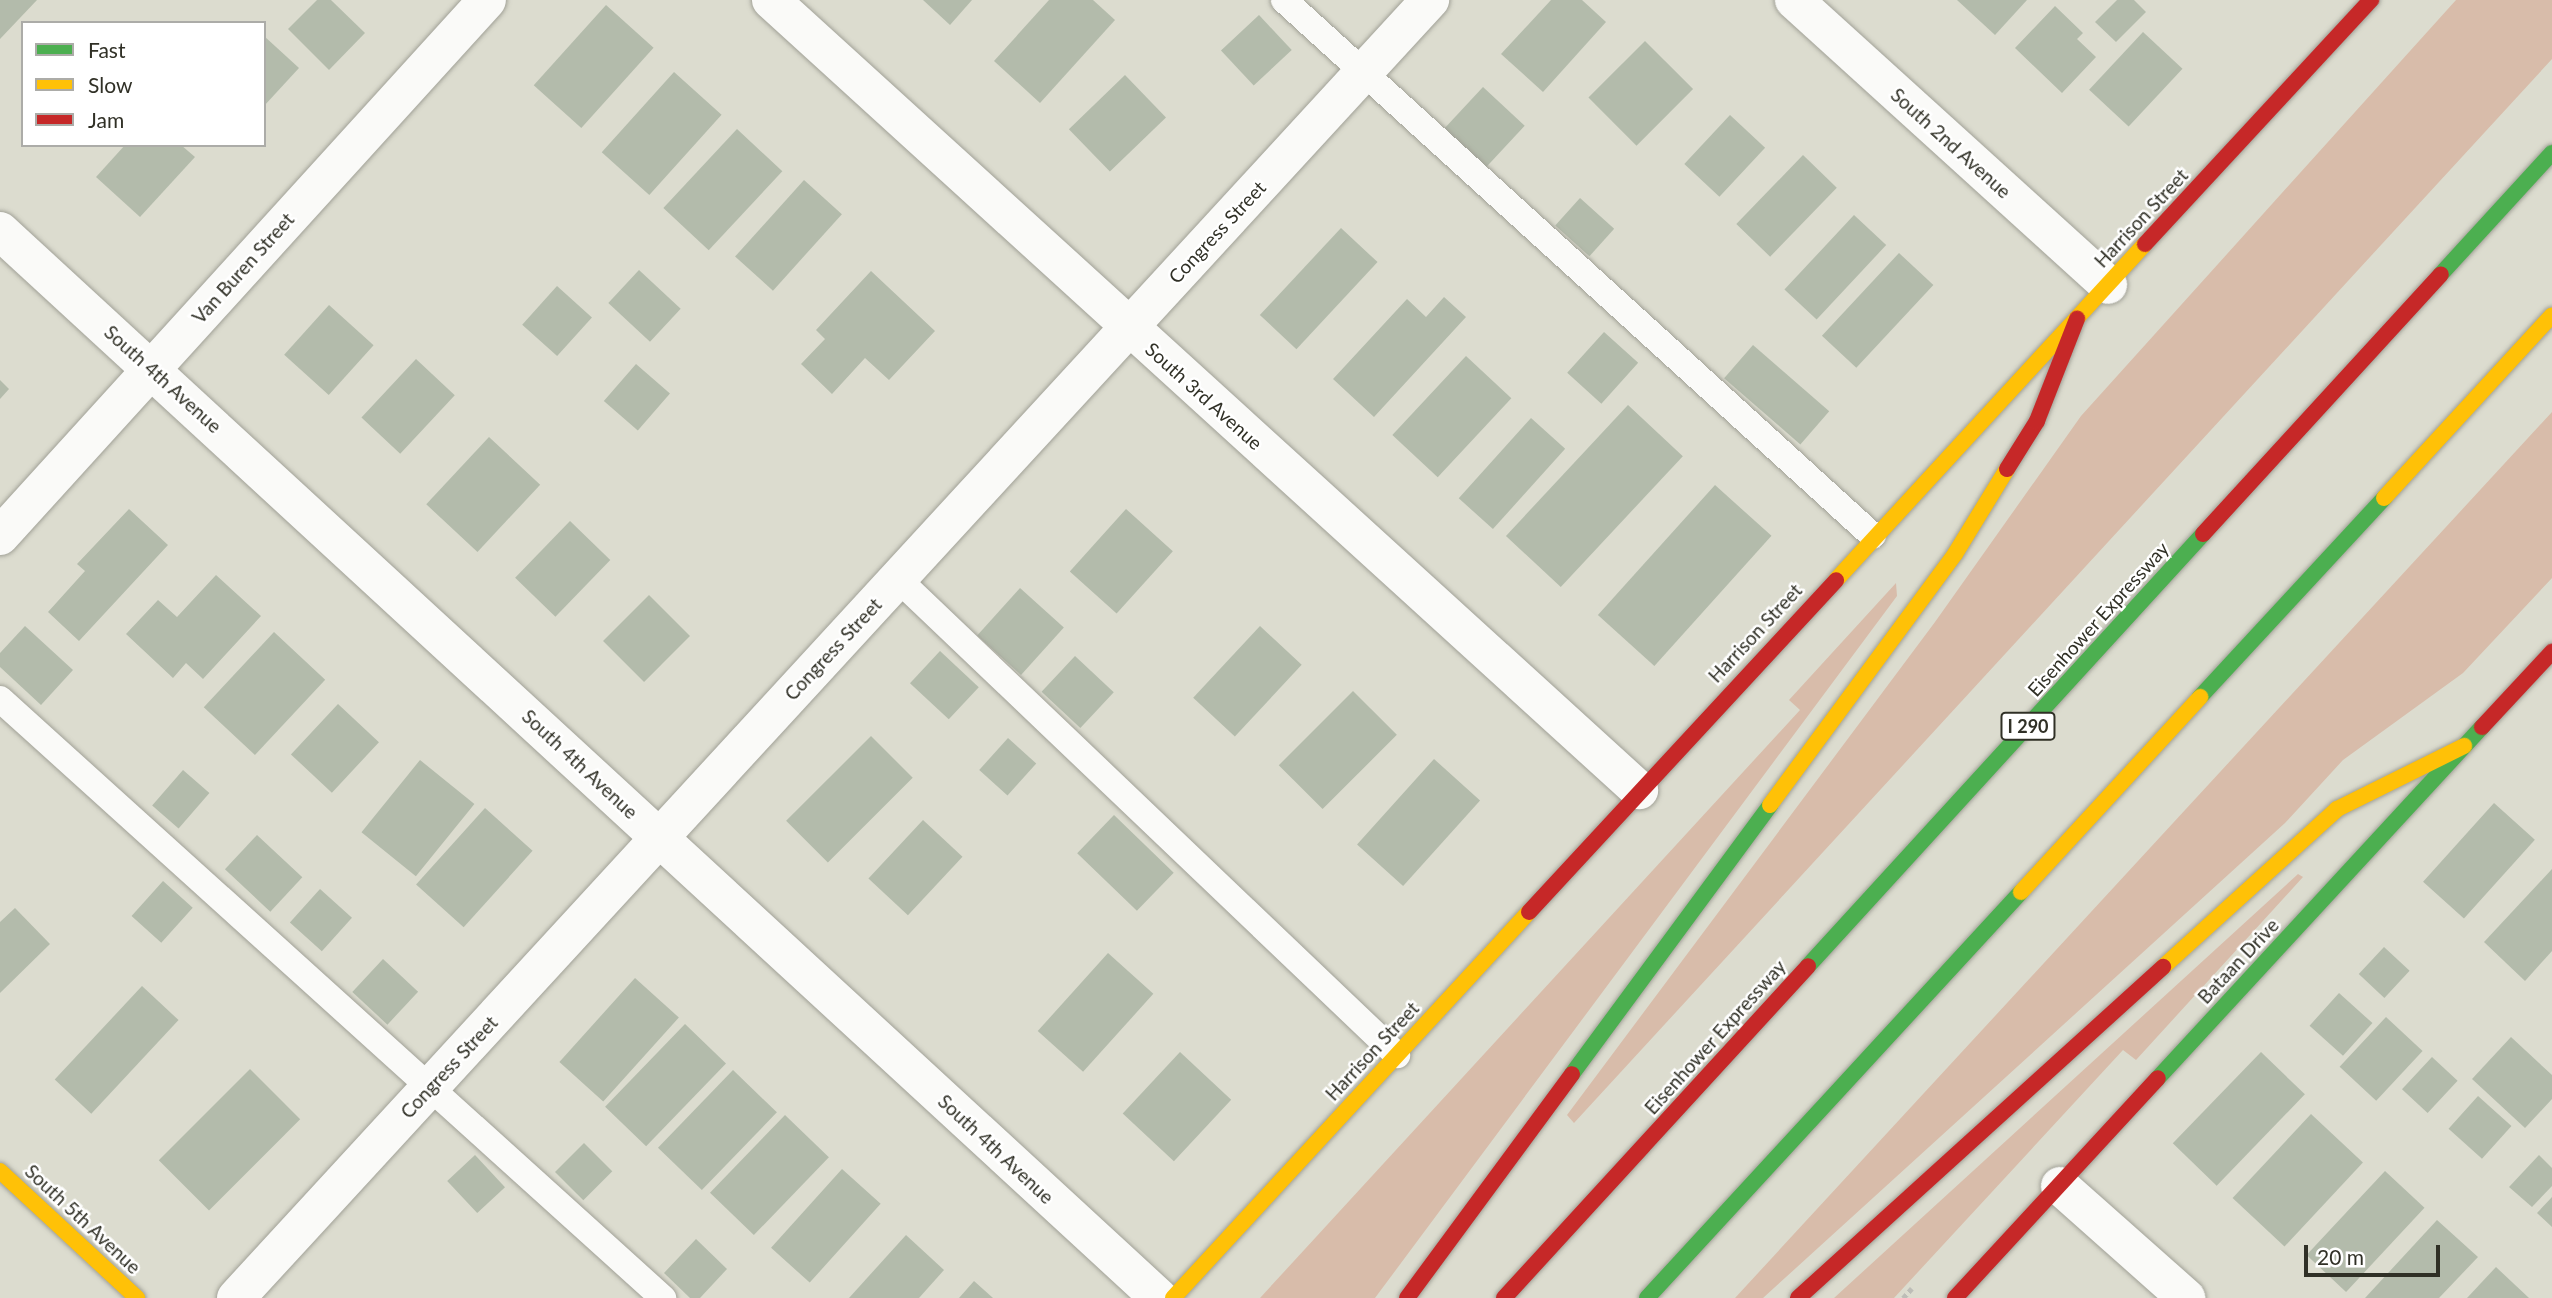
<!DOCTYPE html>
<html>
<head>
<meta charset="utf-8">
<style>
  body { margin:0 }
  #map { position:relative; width:2552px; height:1298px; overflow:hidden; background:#dcdccf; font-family:Lato,sans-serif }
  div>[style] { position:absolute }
  .green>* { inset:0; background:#d8bcaa }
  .building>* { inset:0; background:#b3bbab; transform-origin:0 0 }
  .path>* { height:4.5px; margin-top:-2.25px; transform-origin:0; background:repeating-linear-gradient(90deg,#bdbdb7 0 5px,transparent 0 8.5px) }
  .roads { filter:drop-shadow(0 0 2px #a1a197) drop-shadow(0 0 2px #a1a197) }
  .lane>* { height:26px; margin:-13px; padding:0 13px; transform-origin:13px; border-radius:13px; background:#fafaf8 }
  .street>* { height:38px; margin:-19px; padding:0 19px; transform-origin:19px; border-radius:19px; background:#fafaf8 }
  .fast>* { height:16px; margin:-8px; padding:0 8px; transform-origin:8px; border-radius:8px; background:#4caf50 }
  .slow>* { height:16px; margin:-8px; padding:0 8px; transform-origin:8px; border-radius:8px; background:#ffc107 }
  .jam>* { height:16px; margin:-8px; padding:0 8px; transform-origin:8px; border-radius:8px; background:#c62828 }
  span { translate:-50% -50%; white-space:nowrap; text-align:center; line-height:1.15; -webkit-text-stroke:5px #fff; paint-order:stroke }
  .shield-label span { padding:2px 5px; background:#fff; border:2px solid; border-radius:5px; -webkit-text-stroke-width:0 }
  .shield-label { font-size:18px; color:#303026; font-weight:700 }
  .street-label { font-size:19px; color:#303026 }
  .legend { position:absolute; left:21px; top:21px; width:245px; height:126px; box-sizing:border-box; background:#fff; border:2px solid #acaca8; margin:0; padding:9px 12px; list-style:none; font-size:21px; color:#303026 }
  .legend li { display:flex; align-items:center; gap:14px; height:35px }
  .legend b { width:35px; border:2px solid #acaca8 }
  .scale { position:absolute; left:2304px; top:1245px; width:136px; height:32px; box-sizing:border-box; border:4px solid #303026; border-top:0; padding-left:9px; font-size:21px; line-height:24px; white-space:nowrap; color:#303026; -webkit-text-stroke:5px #fff; paint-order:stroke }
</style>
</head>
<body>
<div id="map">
  <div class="green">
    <div style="clip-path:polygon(2456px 0,2552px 0,2552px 59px,1574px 1123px,1567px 1115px,1935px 622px,2081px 416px)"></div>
    <div style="clip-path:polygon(2552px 412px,2552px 578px,2463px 673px,2343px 760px,2285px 823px,1763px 1298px,1735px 1298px)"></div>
    <div style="clip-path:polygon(1896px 583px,1897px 596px,1375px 1298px,1260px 1298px,1800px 710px,1789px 700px)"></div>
    <div style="clip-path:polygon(2298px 874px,2303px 877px,2136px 1060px,2123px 1050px,1894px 1298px,1834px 1298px)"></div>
  </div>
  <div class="building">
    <div style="clip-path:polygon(0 0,37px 0,0 39px)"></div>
    <div style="clip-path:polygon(317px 0,331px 0,365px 33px,329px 70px,288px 29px)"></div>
    <div style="clip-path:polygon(923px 0,972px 0,950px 25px)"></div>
    <div style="clip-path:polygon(1049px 0,1093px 0,1115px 20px,1040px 103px,994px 61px)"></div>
    <div style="clip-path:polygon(1551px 0,1582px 0,1606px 22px,1543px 92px,1501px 54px)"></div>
    <div style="clip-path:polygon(1957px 0,2027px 0,1995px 35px)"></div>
    <div style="clip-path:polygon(2117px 0,2134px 0,2146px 12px,2116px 42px,2095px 22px)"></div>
    <div style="left:606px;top:5px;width:64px;height:108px;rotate:42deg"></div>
    <div style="clip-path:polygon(2055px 6px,2083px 33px,2077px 39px,2096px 57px,2062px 93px,2015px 48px)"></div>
    <div style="left:1259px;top:15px;width:48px;height:52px;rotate:47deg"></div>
    <div style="left:2143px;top:32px;width:54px;height:79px;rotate:43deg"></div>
    <div style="clip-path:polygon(264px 36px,299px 68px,264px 106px)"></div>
    <div style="left:1645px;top:41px;width:68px;height:80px;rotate:45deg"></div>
    <div style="left:674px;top:72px;width:64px;height:108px;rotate:42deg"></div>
    <div style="left:1125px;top:75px;width:59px;height:78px;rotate:46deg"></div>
    <div style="left:1483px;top:87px;width:57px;height:58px;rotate:43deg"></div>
    <div style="left:1730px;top:115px;width:48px;height:67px;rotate:43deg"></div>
    <div style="left:737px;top:129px;width:62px;height:108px;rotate:43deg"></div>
    <div style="clip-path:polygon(125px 145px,181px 145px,195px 157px,140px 217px,96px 177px)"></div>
    <div style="left:1803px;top:155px;width:47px;height:96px;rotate:44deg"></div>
    <div style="left:804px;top:180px;width:51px;height:103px;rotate:42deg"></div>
    <div style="left:1580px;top:198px;width:46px;height:37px;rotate:42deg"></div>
    <div style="left:1854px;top:215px;width:44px;height:102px;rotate:43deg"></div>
    <div style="left:1341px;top:228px;width:50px;height:119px;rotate:43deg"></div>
    <div style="left:1899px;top:253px;width:47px;height:113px;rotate:43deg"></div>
    <div style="left:639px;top:270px;width:57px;height:45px;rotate:43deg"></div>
    <div style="clip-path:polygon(871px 271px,935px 331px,889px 380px,865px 358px,832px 394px,801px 364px,825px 339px,816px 330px)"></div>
    <div style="left:557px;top:286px;width:47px;height:52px;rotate:42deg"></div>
    <div style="clip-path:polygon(1444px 297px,1466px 317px,1374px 417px,1333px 379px,1407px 299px,1426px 317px)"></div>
    <div style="left:329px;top:305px;width:60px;height:67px;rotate:42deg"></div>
    <div style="left:1604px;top:332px;width:46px;height:55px;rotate:42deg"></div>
    <div style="left:1753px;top:345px;width:101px;height:44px;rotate:41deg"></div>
    <div style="left:1466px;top:356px;width:62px;height:108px;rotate:43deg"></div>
    <div style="left:416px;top:359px;width:53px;height:80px;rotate:43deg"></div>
    <div style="left:636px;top:364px;width:45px;height:49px;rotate:41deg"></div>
    <div style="clip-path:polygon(0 380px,9px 389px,0 399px)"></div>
    <div style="left:1628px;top:405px;width:75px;height:179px;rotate:43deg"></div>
    <div style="left:1531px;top:418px;width:46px;height:108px;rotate:42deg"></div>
    <div style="left:489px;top:437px;width:70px;height:92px;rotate:43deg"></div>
    <div style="left:1715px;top:485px;width:76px;height:175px;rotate:42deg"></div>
    <div style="clip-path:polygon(129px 509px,168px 545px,79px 641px,48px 612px,85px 571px,77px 564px)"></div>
    <div style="left:1126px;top:509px;width:63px;height:84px;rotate:42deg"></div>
    <div style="left:570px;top:521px;width:56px;height:79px;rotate:44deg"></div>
    <div style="clip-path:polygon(216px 575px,261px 616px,203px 679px,186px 663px,173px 678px,126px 634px,158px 600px,177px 617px)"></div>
    <div style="left:1020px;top:588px;width:59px;height:64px;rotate:42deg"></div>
    <div style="left:649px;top:595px;width:58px;height:65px;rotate:45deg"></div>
    <div style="clip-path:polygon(25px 626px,73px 670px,41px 705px,0 667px,0 653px)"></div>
    <div style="left:1260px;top:626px;width:57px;height:98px;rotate:43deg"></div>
    <div style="left:274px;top:632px;width:70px;height:103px;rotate:43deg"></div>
    <div style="left:940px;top:651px;width:53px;height:44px;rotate:43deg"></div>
    <div style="left:1075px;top:656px;width:53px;height:49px;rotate:43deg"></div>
    <div style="left:1353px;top:691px;width:62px;height:105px;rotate:45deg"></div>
    <div style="left:338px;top:704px;width:56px;height:69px;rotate:43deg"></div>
    <div style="left:871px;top:736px;width:59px;height:120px;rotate:45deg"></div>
    <div style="left:1008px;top:738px;width:38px;height:43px;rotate:42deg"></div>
    <div style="left:1434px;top:759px;width:62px;height:115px;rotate:42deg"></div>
    <div style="left:420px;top:760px;width:70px;height:93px;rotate:39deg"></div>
    <div style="left:183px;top:770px;width:35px;height:47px;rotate:41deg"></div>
    <div style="left:2494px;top:803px;width:55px;height:106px;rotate:42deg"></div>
    <div style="left:485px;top:808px;width:64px;height:103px;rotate:42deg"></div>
    <div style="left:1114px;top:815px;width:83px;height:53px;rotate:44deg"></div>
    <div style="left:923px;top:820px;width:54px;height:80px;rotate:43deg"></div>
    <div style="left:257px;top:835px;width:62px;height:47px;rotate:43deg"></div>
    <div style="clip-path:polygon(2552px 869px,2552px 951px,2525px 981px,2484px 942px)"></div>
    <div style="left:163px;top:881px;width:40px;height:47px;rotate:42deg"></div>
    <div style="left:320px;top:889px;width:43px;height:45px;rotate:42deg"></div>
    <div style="clip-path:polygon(15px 908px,50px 944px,0 993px,0 922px)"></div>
    <div style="left:2384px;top:947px;width:35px;height:37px;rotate:43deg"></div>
    <div style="left:1108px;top:953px;width:61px;height:105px;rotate:42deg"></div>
    <div style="left:383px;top:959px;width:48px;height:45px;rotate:43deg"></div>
    <div style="left:635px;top:978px;width:59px;height:113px;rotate:42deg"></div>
    <div style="left:142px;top:986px;width:50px;height:128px;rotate:43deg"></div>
    <div style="left:2339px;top:993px;width:45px;height:44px;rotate:42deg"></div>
    <div style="left:2386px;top:1017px;width:50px;height:68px;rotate:43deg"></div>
    <div style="left:685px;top:1024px;width:57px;height:115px;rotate:44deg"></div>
    <div style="clip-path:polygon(2511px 1037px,2552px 1075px,2552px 1099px,2525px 1128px,2472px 1079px)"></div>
    <div style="left:1180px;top:1052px;width:70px;height:84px;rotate:43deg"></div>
    <div style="left:2261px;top:1052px;width:61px;height:127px;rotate:44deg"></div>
    <div style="left:2432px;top:1057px;width:35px;height:44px;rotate:43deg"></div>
    <div style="left:250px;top:1069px;width:71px;height:129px;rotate:45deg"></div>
    <div style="left:733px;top:1070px;width:61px;height:108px;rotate:44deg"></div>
    <div style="left:2478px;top:1096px;width:45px;height:44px;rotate:42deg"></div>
    <div style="left:2311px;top:1114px;width:71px;height:115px;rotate:43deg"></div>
    <div style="left:785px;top:1115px;width:61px;height:108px;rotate:44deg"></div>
    <div style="left:584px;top:1143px;width:40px;height:41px;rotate:45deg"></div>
    <div style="left:475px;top:1155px;width:44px;height:38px;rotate:47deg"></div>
    <div style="clip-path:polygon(2539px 1155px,2552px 1168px,2552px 1186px,2532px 1207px,2509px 1187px)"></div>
    <div style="left:842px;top:1169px;width:52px;height:106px;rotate:42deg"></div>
    <div style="left:2385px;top:1171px;width:54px;height:115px;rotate:43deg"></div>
    <div style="clip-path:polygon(2552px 1197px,2552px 1227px,2537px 1213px)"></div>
    <div style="clip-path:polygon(2437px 1220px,2478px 1257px,2439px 1298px,2365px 1298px)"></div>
    <div style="clip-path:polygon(906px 1235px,944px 1270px,919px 1298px,849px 1298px)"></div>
    <div style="clip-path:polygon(696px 1239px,727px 1269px,700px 1298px,690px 1298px,664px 1273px)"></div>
    <div style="clip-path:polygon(2496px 1267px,2529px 1298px,2467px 1298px)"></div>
    <div style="clip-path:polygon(974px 1281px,993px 1298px,959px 1298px)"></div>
  </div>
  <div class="path">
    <div style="left:1903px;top:1298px;width:13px;rotate:-48deg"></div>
  </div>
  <div class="roads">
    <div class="lane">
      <div style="left:1284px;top:0;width:796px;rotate:42.3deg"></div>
      <div style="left:898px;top:579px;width:690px;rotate:43.65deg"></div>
      <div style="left:0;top:699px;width:894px;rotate:42.1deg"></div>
    </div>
    <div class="street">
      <div style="left:771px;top:0;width:1174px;rotate:42.31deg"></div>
      <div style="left:1794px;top:0;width:424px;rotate:42.2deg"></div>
      <div style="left:0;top:231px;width:1575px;rotate:42.63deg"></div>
      <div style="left:0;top:536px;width:724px;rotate:-47.74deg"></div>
      <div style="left:2060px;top:1186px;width:169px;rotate:41.6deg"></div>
      <div style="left:236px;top:1298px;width:1764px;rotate:-47.39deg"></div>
    </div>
    <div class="fast">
      <div style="left:2441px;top:274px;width:164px;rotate:-47.5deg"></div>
      <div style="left:2200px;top:697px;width:271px;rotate:-47.2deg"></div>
      <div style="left:1808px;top:966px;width:585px;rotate:-47.56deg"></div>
      <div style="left:1572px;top:1074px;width:334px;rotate:-53.6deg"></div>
      <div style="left:2158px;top:1078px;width:478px;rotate:-47.3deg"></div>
      <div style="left:1647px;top:1298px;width:552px;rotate:-47.35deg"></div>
    </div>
    <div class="slow">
      <div style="left:2384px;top:498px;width:248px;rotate:-47.4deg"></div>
      <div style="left:1836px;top:580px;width:456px;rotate:-47.4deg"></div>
      <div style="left:1770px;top:805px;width:312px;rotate:-53.6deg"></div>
      <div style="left:1955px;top:554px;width:100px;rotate:-58.5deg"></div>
      <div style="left:2021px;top:892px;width:265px;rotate:-47.4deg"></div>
      <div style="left:2163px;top:967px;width:235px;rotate:-42.2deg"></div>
      <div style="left:2337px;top:809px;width:142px;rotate:-26.4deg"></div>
      <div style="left:0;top:1171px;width:187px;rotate:42.8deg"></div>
      <div style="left:1173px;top:1298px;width:525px;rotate:-47.32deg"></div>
    </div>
    <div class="jam">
      <div style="left:2145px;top:244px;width:333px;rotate:-47.2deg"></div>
      <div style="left:2007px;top:469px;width:57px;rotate:-58deg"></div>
      <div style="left:2037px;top:421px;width:110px;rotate:-68.6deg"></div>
      <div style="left:2203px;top:534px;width:352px;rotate:-47.5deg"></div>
      <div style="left:2482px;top:727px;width:103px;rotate:-47deg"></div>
      <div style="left:1529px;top:912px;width:452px;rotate:-47.2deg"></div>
      <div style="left:1407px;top:1298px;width:278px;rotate:-53.6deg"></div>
      <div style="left:1504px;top:1298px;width:450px;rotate:-47.5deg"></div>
      <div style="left:1798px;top:1298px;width:493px;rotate:-42.2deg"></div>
      <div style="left:1955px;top:1298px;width:299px;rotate:-47.3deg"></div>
    </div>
  </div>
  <div class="shield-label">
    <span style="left:2028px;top:726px">I 290</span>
  </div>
  <div class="street-label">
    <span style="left:1951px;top:143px;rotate:42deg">South 2nd Avenue</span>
    <span style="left:2141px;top:218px;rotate:-47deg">Harrison Street</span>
    <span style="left:1217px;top:232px;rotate:-47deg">Congress Street</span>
    <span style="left:243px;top:268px;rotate:-48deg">Van Buren Street</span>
    <span style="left:163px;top:379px;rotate:42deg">South 4th Avenue</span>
    <span style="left:1204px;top:396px;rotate:42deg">South 3rd Avenue</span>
    <span style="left:2098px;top:619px;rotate:-48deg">Eisenhower Expressway</span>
    <span style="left:1755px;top:633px;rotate:-47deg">Harrison Street</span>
    <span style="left:833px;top:649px;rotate:-47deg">Congress Street</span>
    <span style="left:580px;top:764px;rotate:43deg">South 4th Avenue</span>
    <span style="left:2238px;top:961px;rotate:-47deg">Bataan Drive</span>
    <span style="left:1715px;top:1037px;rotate:-48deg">Eisenhower Expressway</span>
    <span style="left:1372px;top:1051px;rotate:-47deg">Harrison Street</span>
    <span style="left:449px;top:1067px;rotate:-47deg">Congress Street</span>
    <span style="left:996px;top:1149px;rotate:43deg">South 4th Avenue</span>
    <span style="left:83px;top:1219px;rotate:43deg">South 5th Avenue</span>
  </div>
  <ul class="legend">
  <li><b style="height:9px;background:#4caf50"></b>Fast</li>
  <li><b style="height:9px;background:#ffc107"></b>Slow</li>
  <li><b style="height:9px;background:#c62828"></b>Jam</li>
  </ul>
  <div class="scale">20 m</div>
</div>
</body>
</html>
